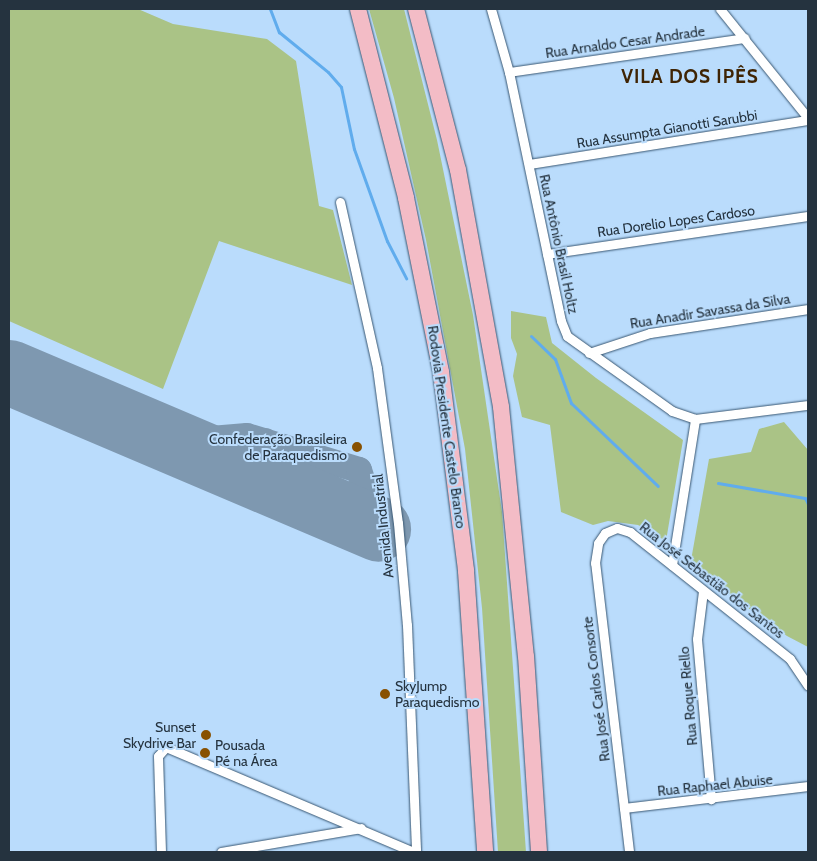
<!DOCTYPE html>
<html>
<head>
<meta charset="utf-8">
<style>
  body { margin:0 }
  #map { position:relative; width:817px; height:861px; overflow:hidden; background:#badcfc; font-family:Cabin,sans-serif }
  div>[style] { position:absolute }
  .green>* { inset:0; background:#aac386 }
  .stream>* { height:3px; margin:-1.5px; padding:0 1.5px; transform-origin:1.5px; border-radius:1.5px; background:#60aced }
  .taxiway>* { height:26px; margin:-13px; padding:0 13px; transform-origin:13px; border-radius:13px; background:#7e98b0 }
  .runway>* { height:65px; margin:-32.5px; padding:0 32.5px; transform-origin:32.5px; border-radius:32.5px; background:#7e98b0 }
  .roads { filter:drop-shadow(0 0 1px #395772) drop-shadow(0 0 1px #395772) }
  .minor>* { height:9px; margin:-4.5px; padding:0 4.5px; transform-origin:4.5px; border-radius:4.5px; background:#fff }
  .motorway>* { height:16px; margin:-8px; padding:0 8px; transform-origin:8px; border-radius:8px; background:#f3bcc6 }
  .dots>* { width:14px; height:14px; translate:-50% -50%; box-sizing:border-box; border:2px solid #badcfc; border-radius:50% }
  span { translate:-50% -50%; white-space:nowrap; text-align:center; line-height:1.15; -webkit-text-stroke:4px #badcfc; paint-order:stroke }
  .street-label { font-size:14px; color:#25333f }
  .poi-label { font-size:14px; color:#25333f }
  .right { translate:-100% -50%; text-align:right }
  .left { translate:0 -50%; text-align:left }
  .district-label { font-size:19px; color:#3f2404; font-weight:700; letter-spacing:1px }
  .frame { position:absolute; inset:0; border:10px solid #25333f; pointer-events:none }
</style>
</head>
<body>
<div id="map">
  <div class="green">
    <div style="clip-path:polygon(9px 9px,138px 9px,173px 24px,267px 39px,296px 61px,319px 206px,333px 210px,352px 285px,219px 241px,163px 389px,9px 321px)"></div>
    <div style="clip-path:polygon(369px 9px,404px 9px,437px 140px,473px 315px,502px 512px,526px 852px,498px 852px,482px 608px,465px 449px,426px 240px,394px 98px)"></div>
    <div style="clip-path:polygon(511px 311px,546px 317px,552px 343px,596px 378px,683px 440px,666px 541px,638px 525px,608px 521px,593px 525px,561px 512px,550px 425px,522px 417px,513px 376px,517px 354px,511px 338px)"></div>
    <div style="clip-path:polygon(784px 422px,808px 450px,808px 647px,787px 636px,690px 566px,709px 459px,751px 452px,759px 429px)"></div>
  </div>
  <div class="stream">
    <div style="left:270px;top:9px;width:25px;rotate:69deg"></div>
    <div style="left:279px;top:32px;width:63px;rotate:39.2deg"></div>
    <div style="left:328px;top:72px;width:20px;rotate:49deg"></div>
    <div style="left:341px;top:87px;width:63px;rotate:78.2deg"></div>
    <div style="left:354px;top:149px;width:98px;rotate:70.3deg"></div>
    <div style="left:387px;top:241px;width:42px;rotate:62.8deg"></div>
    <div style="left:531px;top:336px;width:33px;rotate:44deg"></div>
    <div style="left:555px;top:359px;width:47px;rotate:70deg"></div>
    <div style="left:571px;top:403px;width:120px;rotate:43.7deg"></div>
    <div style="left:718px;top:483px;width:88px;rotate:9.8deg"></div>
    <div style="left:805px;top:498px;width:7px;rotate:63deg"></div>
  </div>
  <div class="taxiway">
    <div style="left:265px;top:441px;width:58px;rotate:62.1deg"></div>
    <div style="left:175px;top:442px;width:72px;rotate:-4.8deg"></div>
    <div style="left:247px;top:436px;width:117px;rotate:16.9deg"></div>
    <div style="left:359px;top:470px;width:62px;rotate:72.1deg"></div>
  </div>
  <div class="runway">
    <div style="left:9px;top:372px;width:401px;rotate:23deg"></div>
  </div>
  <div class="roads">
    <div class="minor">
      <div style="left:491px;top:9px;width:66px;rotate:74.1deg"></div>
      <div style="left:509px;top:72px;width:254px;rotate:78.2deg"></div>
      <div style="left:561px;top:321px;width:16px;rotate:68deg"></div>
      <div style="left:567px;top:336px;width:129px;rotate:35.5deg"></div>
      <div style="left:672px;top:411px;width:24px;rotate:19deg"></div>
      <div style="left:695px;top:419px;width:114px;rotate:-7.1deg"></div>
      <div style="left:720px;top:9px;width:140px;rotate:51.1deg"></div>
      <div style="left:509px;top:72px;width:238px;rotate:-8.2deg"></div>
      <div style="left:529px;top:164px;width:282px;rotate:-9deg"></div>
      <div style="left:340px;top:202px;width:170px;rotate:77.4deg"></div>
      <div style="left:377px;top:368px;width:156px;rotate:82.3deg"></div>
      <div style="left:398px;top:523px;width:102px;rotate:85deg"></div>
      <div style="left:407px;top:625px;width:227px;rotate:87.7deg"></div>
      <div style="left:547px;top:254px;width:264px;rotate:-8.3deg"></div>
      <div style="left:589px;top:353px;width:64px;rotate:-18.2deg"></div>
      <div style="left:650px;top:333px;width:160px;rotate:-8.6deg"></div>
      <div style="left:672px;top:565px;width:148px;rotate:-81deg"></div>
      <div style="left:703px;top:591px;width:48px;rotate:97.1deg"></div>
      <div style="left:697px;top:639px;width:161px;rotate:85deg"></div>
      <div style="left:624px;top:808px;width:185px;rotate:-6.8deg"></div>
      <div style="left:629px;top:851px;width:290px;rotate:-96.7deg"></div>
      <div style="left:595px;top:563px;width:20px;rotate:-81deg"></div>
      <div style="left:598px;top:543px;width:12px;rotate:-55deg"></div>
      <div style="left:605px;top:533px;width:13px;rotate:-23deg"></div>
      <div style="left:617px;top:528px;width:14px;rotate:17deg"></div>
      <div style="left:630px;top:532px;width:204px;rotate:38.4deg"></div>
      <div style="left:790px;top:659px;width:32px;rotate:56deg"></div>
      <div style="left:161px;top:852px;width:96px;rotate:-91.8deg"></div>
      <div style="left:158px;top:756px;width:12px;rotate:-48deg"></div>
      <div style="left:166px;top:747px;width:268px;rotate:23deg"></div>
      <div style="left:221px;top:852px;width:142px;rotate:-9.7deg"></div>
    </div>
    <div class="motorway">
      <div style="left:358px;top:9px;width:195px;rotate:75.7deg"></div>
      <div style="left:406px;top:198px;width:177px;rotate:78.6deg"></div>
      <div style="left:441px;top:372px;width:201px;rotate:82.8deg"></div>
      <div style="left:466px;top:571px;width:282px;rotate:86.1deg"></div>
      <div style="left:416px;top:9px;width:166px;rotate:75.4deg"></div>
      <div style="left:458px;top:170px;width:241px;rotate:79.7deg"></div>
      <div style="left:501px;top:407px;width:250px;rotate:84.3deg"></div>
      <div style="left:526px;top:656px;width:196px;rotate:86.2deg"></div>
    </div>
  </div>
  <div class="dots">
    <div style="left:357px;top:447px;background:#885101"></div>
    <div style="left:385px;top:694px;background:#885101"></div>
    <div style="left:206px;top:735px;background:#885101"></div>
    <div style="left:205px;top:753px;background:#885101"></div>
  </div>
  <div class="street-label">
    <span style="left:625px;top:42px;rotate:-8deg">Rua Arnaldo Cesar Andrade</span>
    <span style="left:667px;top:129px;rotate:-9deg">Rua Assumpta Gianotti Sarubbi</span>
    <span style="left:676px;top:221px;rotate:-8deg">Rua Dorelio Lopes Cardoso</span>
    <span style="left:559px;top:244px;rotate:78deg">Rua Antônio Brasil Holtz</span>
    <span style="left:710px;top:311px;rotate:-9deg">Rua Anadir Savassa da Silva</span>
    <span style="left:447px;top:427px;rotate:82deg">Rodovia Presidente Castelo Branco</span>
    <span style="left:383px;top:526px;rotate:-96deg">Avenida Industrial</span>
    <span style="left:712px;top:580px;rotate:38deg">Rua José Sebastião dos Santos</span>
    <span style="left:596px;top:689px;rotate:-97deg">Rua José Carlos Consorte</span>
    <span style="left:688px;top:696px;rotate:-95deg">Rua Roque Riello</span>
    <span style="left:715px;top:785px;rotate:-6deg">Rua Raphael Abuise</span>
  </div>
  <div class="poi-label">
    <span class="right" style="left:347px;top:447px">Confederação Brasileira<br>de Paraquedismo</span>
    <span class="left" style="left:395px;top:694px">SkyJump<br>Paraquedismo</span>
    <span class="right" style="left:196px;top:735px">Sunset<br>Skydrive Bar</span>
    <span class="left" style="left:215px;top:753px">Pousada<br>Pé na Área</span>
  </div>
  <div class="district-label">
    <span style="left:690px;top:77px">VILA DOS IPÊS</span>
  </div>
  <div class="frame"></div>
</div>
</body>
</html>
